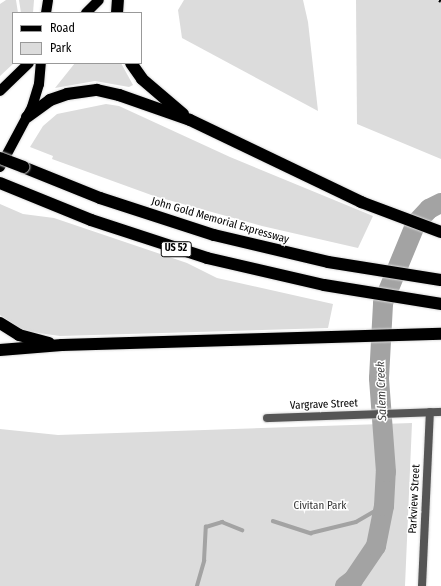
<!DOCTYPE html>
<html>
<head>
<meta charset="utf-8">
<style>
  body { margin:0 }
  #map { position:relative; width:441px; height:586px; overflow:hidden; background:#fff; font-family:"Fira Sans Condensed",sans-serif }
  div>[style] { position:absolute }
  .green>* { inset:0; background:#dcdcdc }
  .stream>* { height:3.5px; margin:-1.75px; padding:0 1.75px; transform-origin:1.75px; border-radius:1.75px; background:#a3a3a3 }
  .river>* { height:20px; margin:-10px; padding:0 10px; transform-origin:10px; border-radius:10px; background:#a3a3a3 }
  .roads { filter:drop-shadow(0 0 1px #dbdbdb) drop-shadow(0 0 1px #dbdbdb) }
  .street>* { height:8px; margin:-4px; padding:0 4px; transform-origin:4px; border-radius:4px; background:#555 }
  .primary>* { height:10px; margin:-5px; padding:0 5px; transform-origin:5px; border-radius:5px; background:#000 }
  .highway>* { height:12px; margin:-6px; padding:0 6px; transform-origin:6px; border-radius:6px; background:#000 }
  .rail>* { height:3px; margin-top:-1.5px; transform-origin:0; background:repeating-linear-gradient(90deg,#000 0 6px,transparent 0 8px) }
  .bridges { filter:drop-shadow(0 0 1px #dbdbdb) drop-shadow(0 0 1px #dbdbdb) }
  .highway-bridge>* { height:12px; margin:-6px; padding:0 6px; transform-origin:6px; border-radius:6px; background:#000 }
  span { translate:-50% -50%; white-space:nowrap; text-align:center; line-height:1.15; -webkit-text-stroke:3px #fff; paint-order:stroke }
  .shield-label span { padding:1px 3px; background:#fff; border:1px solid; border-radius:3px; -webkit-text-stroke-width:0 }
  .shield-label { font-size:10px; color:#000; font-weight:700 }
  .street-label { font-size:11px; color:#000 }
  .park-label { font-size:11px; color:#333 }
  .water-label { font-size:12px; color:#444; font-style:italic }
  .legend { position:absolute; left:12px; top:12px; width:130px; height:52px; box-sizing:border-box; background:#fff; border:1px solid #999; margin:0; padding:5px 7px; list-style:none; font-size:12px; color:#000 }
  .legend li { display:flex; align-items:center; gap:8px; height:20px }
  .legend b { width:20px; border:1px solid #999 }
</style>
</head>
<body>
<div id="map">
  <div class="green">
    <div style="clip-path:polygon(6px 0,16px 0,18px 13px,13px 13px,14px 63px,0 76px,0 4px)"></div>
    <div style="clip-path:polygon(19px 0,34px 0,33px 13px,21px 13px)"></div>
    <div style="clip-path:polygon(184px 0,303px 0,308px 22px,318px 111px,182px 38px,178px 10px)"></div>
    <div style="clip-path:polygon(356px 0,441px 0,441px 159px,357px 124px)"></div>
    <div style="clip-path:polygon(75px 63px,121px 63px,133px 85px,129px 87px,95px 81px,55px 88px)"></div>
    <div style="clip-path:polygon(106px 104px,119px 106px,230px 157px,373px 216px,358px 248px,262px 226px,154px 196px,52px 159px,53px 156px,30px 147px,43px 126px,57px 114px)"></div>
    <div style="clip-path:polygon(0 204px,23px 214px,54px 218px,187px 263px,217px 278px,333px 304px,328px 328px,60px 336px,24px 331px,0 315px)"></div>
    <div style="clip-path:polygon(412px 423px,405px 586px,0 586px,0 429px,58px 435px)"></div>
  </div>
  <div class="stream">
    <div style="left:273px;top:521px;width:40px;rotate:18deg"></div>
    <div style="left:311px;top:533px;width:46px;rotate:-13.7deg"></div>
    <div style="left:356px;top:522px;width:32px;rotate:-30deg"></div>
    <div style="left:197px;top:586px;width:26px;rotate:-74deg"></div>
    <div style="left:204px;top:561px;width:34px;rotate:-87deg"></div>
    <div style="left:206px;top:527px;width:17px;rotate:-17deg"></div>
    <div style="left:222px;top:522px;width:22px;rotate:22deg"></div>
  </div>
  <div class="river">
    <div style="left:345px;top:586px;width:10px;rotate:-37deg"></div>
    <div style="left:353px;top:580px;width:41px;rotate:-55.9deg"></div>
    <div style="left:376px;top:546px;width:41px;rotate:-78.7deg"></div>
    <div style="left:384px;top:506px;width:34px;rotate:-87deg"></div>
    <div style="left:386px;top:472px;width:94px;rotate:-94.3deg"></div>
    <div style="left:379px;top:378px;width:75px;rotate:-86.9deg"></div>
    <div style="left:383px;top:303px;width:87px;rotate:-67.6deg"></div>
    <div style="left:416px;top:223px;width:19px;rotate:-47deg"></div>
    <div style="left:429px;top:209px;width:13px;rotate:-27deg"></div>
  </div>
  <div class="roads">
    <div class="street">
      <div style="left:267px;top:418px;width:174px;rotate:-2deg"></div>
      <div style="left:422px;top:586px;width:174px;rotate:-87.4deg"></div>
    </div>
    <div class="primary">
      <div style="left:46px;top:13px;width:13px;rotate:-81deg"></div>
      <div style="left:86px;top:13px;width:18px;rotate:-45deg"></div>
      <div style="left:0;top:91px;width:40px;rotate:-44deg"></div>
      <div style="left:0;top:167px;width:68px;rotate:-61.9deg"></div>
      <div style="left:32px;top:107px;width:24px;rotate:-73deg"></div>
      <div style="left:39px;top:84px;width:21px;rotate:-85deg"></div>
    </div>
    <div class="highway">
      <div style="left:117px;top:13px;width:13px;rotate:-86deg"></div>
      <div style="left:131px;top:63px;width:19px;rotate:55deg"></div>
      <div style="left:142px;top:79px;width:54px;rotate:40.5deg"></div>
      <div style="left:27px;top:117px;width:29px;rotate:-36deg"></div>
      <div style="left:50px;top:100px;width:18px;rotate:-19deg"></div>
      <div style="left:67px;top:94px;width:30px;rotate:-8deg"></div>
      <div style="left:97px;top:90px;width:23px;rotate:13deg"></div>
      <div style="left:119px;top:95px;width:75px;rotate:19.4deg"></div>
      <div style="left:190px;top:120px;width:190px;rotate:25.6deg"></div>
      <div style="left:361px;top:202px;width:85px;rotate:20.6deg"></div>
      <div style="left:23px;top:167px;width:83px;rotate:21.9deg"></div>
      <div style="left:100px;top:198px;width:120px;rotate:18deg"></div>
      <div style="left:214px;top:235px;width:117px;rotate:13.3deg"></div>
      <div style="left:328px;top:262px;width:114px;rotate:9.1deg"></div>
      <div style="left:0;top:183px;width:98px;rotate:22.1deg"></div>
      <div style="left:91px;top:220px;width:122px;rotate:18.1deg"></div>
      <div style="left:207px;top:258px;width:120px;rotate:13deg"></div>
      <div style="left:324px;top:285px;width:119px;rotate:9.2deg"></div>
      <div style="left:0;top:323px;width:22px;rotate:32deg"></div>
      <div style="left:19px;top:335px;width:31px;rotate:15deg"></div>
      <div style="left:0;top:350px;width:62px;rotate:-4.6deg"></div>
      <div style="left:62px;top:345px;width:379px;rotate:-1.7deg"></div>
    </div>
  </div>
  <div class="rail">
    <div style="left:439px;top:0;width:2px;rotate:27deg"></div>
  </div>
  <div class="bridges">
    <div class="highway-bridge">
      <div style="left:0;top:158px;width:25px;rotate:21deg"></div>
    </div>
  </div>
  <div class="shield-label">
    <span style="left:176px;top:249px">US 52</span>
  </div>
  <div class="street-label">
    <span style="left:220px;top:221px;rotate:16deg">John Gold Memorial Expressway</span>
    <span style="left:324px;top:405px;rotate:-2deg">Vargrave Street</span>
    <span style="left:415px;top:499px;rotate:-87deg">Parkview Street</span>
  </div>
  <div class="park-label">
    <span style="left:320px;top:506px">Civitan Park</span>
  </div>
  <div class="water-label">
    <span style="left:382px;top:391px;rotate:-92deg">Salem Creek</span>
  </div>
  <ul class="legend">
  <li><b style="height:5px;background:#000"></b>Road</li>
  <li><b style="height:11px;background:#dcdcdc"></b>Park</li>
  </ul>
</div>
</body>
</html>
